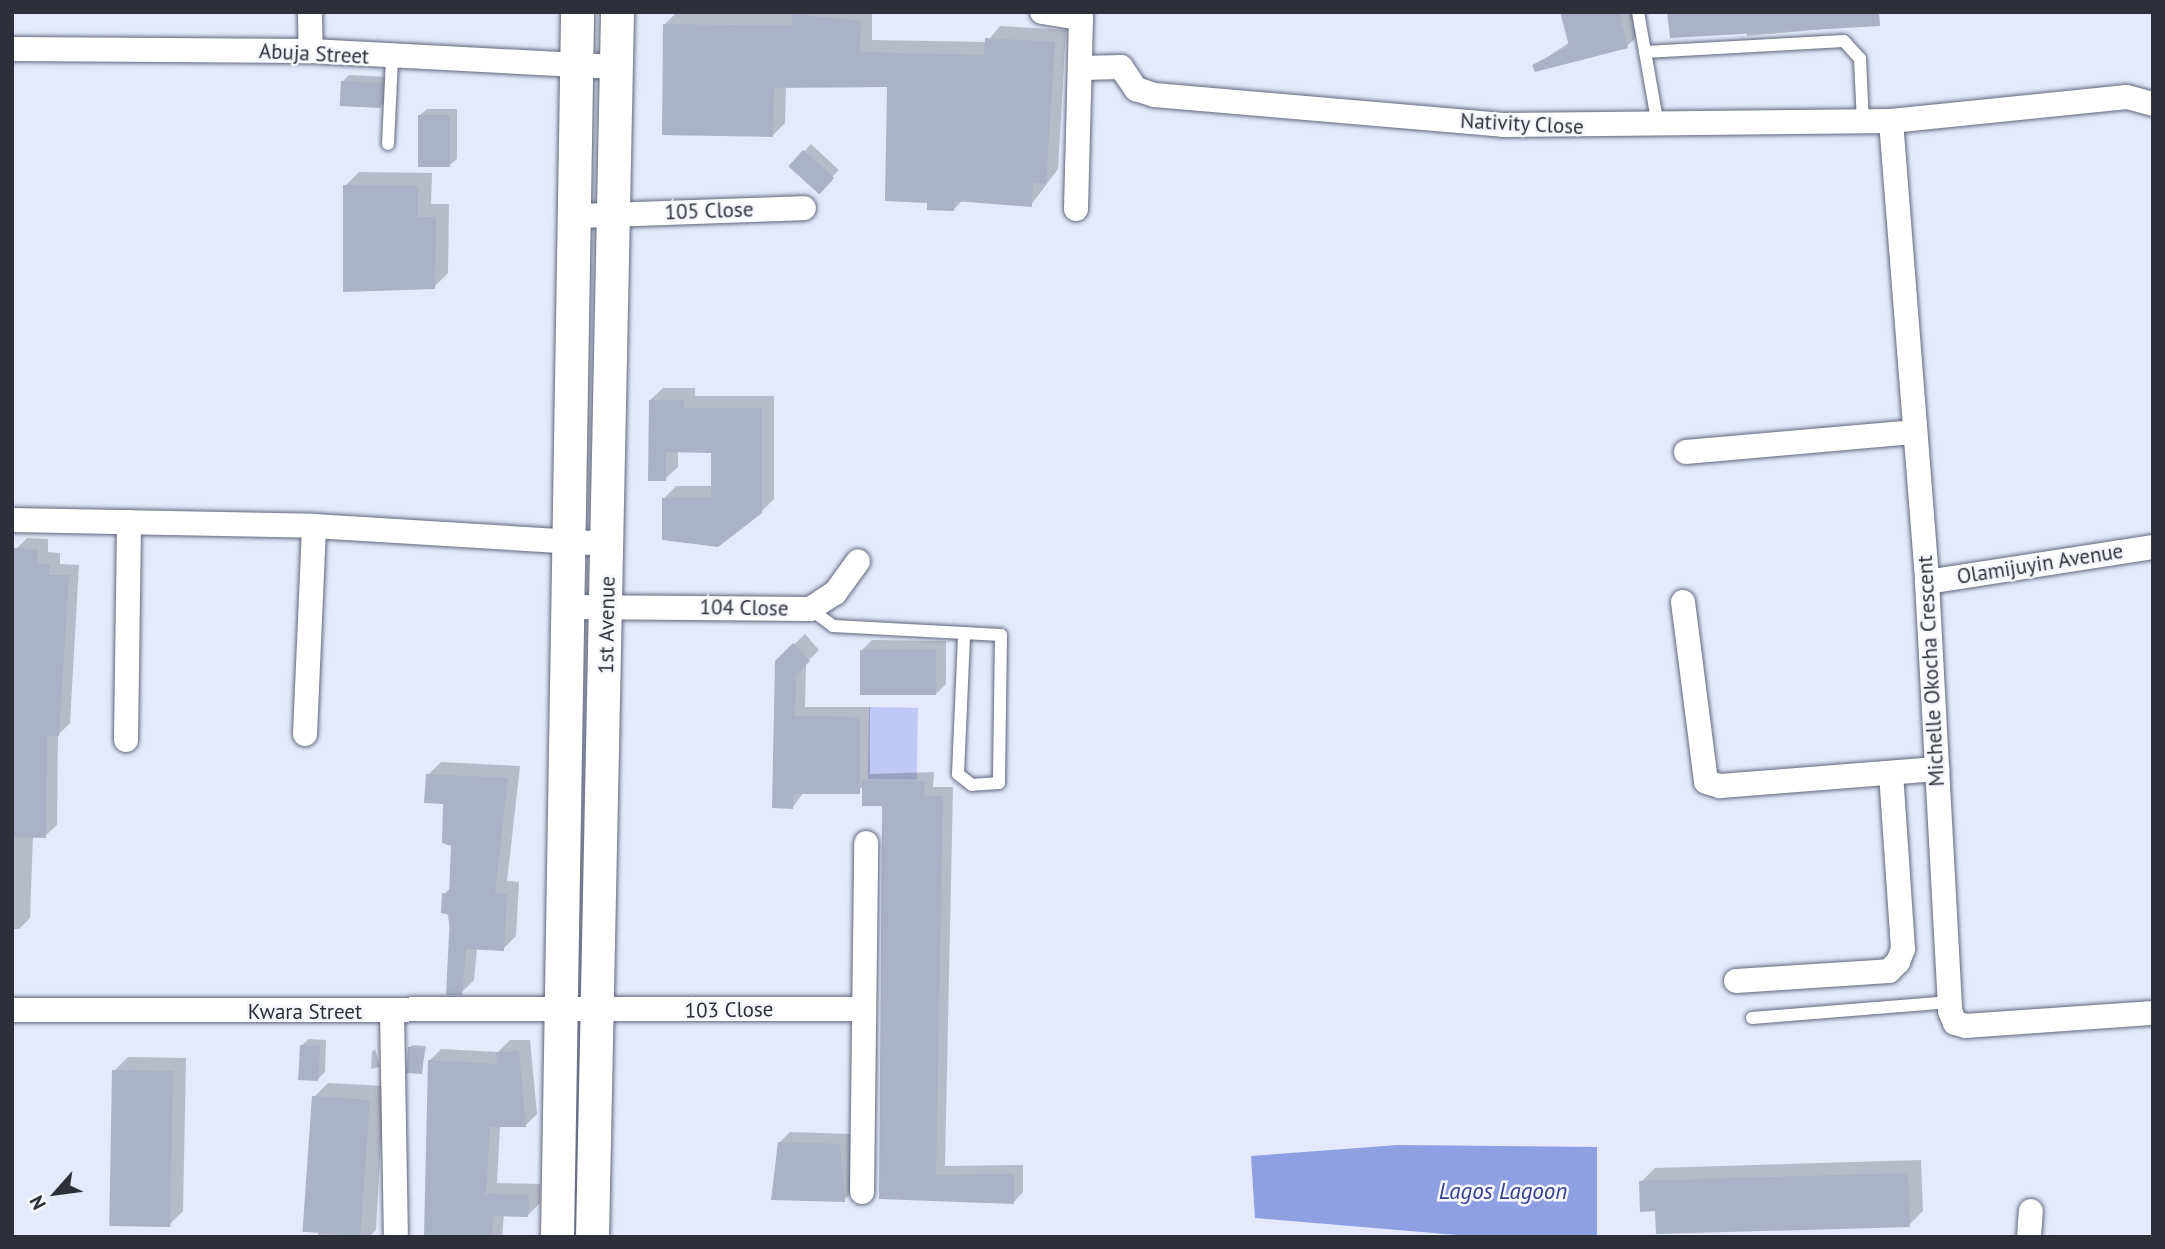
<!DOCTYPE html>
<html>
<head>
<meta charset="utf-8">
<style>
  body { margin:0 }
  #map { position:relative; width:2165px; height:1249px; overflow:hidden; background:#e4e9fc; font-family:"PT Sans",sans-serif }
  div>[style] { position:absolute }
  .green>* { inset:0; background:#becaf3; transform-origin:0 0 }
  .water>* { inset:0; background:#8ea0e2 }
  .shadow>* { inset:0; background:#0003; transform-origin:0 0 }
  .building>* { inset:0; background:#abb1c7; transform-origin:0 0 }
  .roads { filter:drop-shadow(0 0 2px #62687c) drop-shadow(0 0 2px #62687c) }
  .lane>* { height:12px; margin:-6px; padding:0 6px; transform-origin:6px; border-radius:6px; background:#fff }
  .street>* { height:24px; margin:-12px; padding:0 12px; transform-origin:12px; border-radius:12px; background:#fff }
  .secondary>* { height:33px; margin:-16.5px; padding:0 16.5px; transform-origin:16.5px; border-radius:16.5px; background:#fff }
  span { translate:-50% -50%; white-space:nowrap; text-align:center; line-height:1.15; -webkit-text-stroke:5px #f5f7fc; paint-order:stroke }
  .street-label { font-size:21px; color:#2d3038 }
  .water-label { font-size:23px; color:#33418f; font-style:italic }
  .frame { position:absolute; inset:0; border:14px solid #2d3038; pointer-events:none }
  .north { position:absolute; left:21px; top:1158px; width:70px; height:70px; -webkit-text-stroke:5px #f5f7fc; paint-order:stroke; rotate:242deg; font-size:19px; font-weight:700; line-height:28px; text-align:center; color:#2d3038 }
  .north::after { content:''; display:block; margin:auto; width:24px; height:32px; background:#2d3038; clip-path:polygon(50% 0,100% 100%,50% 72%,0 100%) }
</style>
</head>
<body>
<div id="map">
  <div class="green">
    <div style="left:869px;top:707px;width:49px;height:72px;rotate:1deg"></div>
  </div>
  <div class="water">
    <div style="clip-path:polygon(1398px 1145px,1597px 1147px,1597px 1237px,1481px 1237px,1255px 1218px,1251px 1156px)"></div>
  </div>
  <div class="shadow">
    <div style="clip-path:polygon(677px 12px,872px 12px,872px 40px,987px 42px,1000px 26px,1066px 30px,1058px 169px,1031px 205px,963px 200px,954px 209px,928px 201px,889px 85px,786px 86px,785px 123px,773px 135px,665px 24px)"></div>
    <div style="clip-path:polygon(1562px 12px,1632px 12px,1638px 36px,1627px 46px,1534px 66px,1570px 42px)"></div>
    <div style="clip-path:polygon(1847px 27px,1747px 36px,1747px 29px)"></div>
    <div style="clip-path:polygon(349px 75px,388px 77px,387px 100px,380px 106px,342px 82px)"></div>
    <div style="clip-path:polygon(427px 109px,457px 109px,457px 159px,450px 165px,420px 115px)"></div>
    <div style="left:811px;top:144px;width:38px;height:30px;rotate:43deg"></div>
    <div style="clip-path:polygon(359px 172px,432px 173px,431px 204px,449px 204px,448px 273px,434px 287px,345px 186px)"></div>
    <div style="clip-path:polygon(663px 388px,695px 388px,695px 396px,774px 396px,774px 499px,761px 512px,664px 498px,676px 486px,712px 486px,713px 451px,678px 451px,678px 467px,665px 479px,650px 400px)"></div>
    <div style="clip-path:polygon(27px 538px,48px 539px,48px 552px,60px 553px,60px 564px,79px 565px,70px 723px,58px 735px,57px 825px,45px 836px,33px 835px,30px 918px,19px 929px,12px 929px,12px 584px,16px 549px)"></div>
    <div style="clip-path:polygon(805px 634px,819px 650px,806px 663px,805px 707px,870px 707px,870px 774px,934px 772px,933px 787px,953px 787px,945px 1166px,1023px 1165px,1023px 1192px,1014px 1202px,881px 1197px,884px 805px,864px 788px,803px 793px,793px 807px,776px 662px)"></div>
    <div style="clip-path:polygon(872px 640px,946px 641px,946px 684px,936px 694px,861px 651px)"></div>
    <div style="clip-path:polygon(441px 762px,520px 766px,507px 881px,519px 882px,516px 936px,503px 949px,477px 948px,474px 980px,461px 993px,444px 894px,451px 887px,453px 845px,445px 802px,428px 775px)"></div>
    <div style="clip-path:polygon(309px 1039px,326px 1040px,325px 1072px,318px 1079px,302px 1045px)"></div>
    <div style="clip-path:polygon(510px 1040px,530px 1040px,537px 1114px,526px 1125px,500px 1126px,497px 1183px,540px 1184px,540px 1203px,528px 1215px,504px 1214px,502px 1237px,426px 1237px,429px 1061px,441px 1049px,498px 1052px)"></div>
    <div style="clip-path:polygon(412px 1045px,426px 1046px,422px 1071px,409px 1048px)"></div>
    <div style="clip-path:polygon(375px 1049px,380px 1067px,371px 1069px,372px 1052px)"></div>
    <div style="clip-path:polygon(128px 1057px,186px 1058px,183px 1211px,169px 1225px,114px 1071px)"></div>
    <div style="clip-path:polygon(328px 1083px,384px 1086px,376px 1230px,369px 1237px,318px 1237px,314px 1097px)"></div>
    <div style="clip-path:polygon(790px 1132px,850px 1134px,854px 1190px,844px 1200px,779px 1143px)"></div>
    <div style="clip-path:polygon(1921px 1160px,1923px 1211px,1909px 1225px,1657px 1209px,1641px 1182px,1655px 1168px)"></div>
  </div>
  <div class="building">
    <div style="clip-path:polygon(1560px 12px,1619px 12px,1628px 48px,1535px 72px,1532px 65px,1569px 46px)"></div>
    <div style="clip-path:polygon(1667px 12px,1879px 12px,1880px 26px,1670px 38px)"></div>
    <div style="clip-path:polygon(792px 14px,861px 21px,860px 52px,984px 55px,985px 38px,1055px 42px,1046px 184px,1033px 183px,1032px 207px,955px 201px,954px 211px,927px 210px,927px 203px,885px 201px,887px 87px,774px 88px,773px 137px,662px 135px,663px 24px,792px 26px)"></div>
    <div style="left:341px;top:81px;width:41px;height:25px;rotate:3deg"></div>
    <div style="left:418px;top:115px;width:32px;height:52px"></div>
    <div style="left:803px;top:150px;width:42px;height:22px;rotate:42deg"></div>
    <div style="clip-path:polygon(343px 185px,418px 186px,418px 217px,436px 217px,435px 289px,343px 292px)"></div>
    <div style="clip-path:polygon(649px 400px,684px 400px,684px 408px,762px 408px,762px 513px,718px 547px,662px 540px,662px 498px,711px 498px,711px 453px,666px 452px,666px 481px,648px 481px)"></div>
    <div style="clip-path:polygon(14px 548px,38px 550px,37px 563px,50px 564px,49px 575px,69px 575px,59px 736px,47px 736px,46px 838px,12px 837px)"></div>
    <div style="clip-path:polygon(793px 643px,810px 661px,796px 675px,795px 716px,860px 717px,860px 794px,794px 794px,793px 809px,772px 808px,775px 661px)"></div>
    <div style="left:860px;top:650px;width:76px;height:45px"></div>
    <div style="clip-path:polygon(426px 774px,508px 778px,495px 893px,507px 894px,504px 951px,466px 949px,462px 995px,446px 995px,450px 915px,441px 913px,442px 893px,449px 894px,451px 846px,442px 843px,443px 804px,424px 803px)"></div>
    <div style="clip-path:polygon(862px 780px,925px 781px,924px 796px,943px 796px,936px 1175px,1014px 1174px,1014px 1204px,879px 1199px,882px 806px,862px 806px)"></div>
    <div style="left:300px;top:1045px;width:20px;height:35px;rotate:3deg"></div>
    <div style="left:408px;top:1047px;width:16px;height:26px;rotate:4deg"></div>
    <div style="clip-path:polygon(519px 1051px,526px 1127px,490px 1127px,486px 1194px,529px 1195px,528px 1217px,493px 1216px,492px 1237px,424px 1237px,428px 1060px,497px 1064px,496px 1052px)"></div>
    <div style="left:112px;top:1070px;width:61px;height:156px;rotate:1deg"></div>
    <div style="left:312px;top:1096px;width:58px;height:136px;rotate:4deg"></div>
    <div style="clip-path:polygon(778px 1142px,840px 1144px,845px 1202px,771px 1200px)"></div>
    <div style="clip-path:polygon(1908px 1173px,1910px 1227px,1656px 1234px,1655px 1211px,1640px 1212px,1639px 1181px)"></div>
  </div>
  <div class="roads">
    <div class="lane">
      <div style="left:1638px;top:12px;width:116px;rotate:80deg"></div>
      <div style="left:1645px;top:52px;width:199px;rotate:-3.2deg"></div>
      <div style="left:1844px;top:41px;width:24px;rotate:48deg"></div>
      <div style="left:1860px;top:59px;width:63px;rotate:87.3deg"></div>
      <div style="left:388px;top:144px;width:85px;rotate:-87.3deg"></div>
      <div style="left:810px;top:609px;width:29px;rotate:36deg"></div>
      <div style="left:833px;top:626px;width:168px;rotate:3.1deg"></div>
      <div style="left:1001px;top:635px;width:148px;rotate:90.8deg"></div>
      <div style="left:999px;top:783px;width:27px;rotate:176deg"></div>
      <div style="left:972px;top:785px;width:18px;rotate:-142deg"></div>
      <div style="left:958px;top:774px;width:139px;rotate:-87.5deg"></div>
      <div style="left:1752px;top:1018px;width:199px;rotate:-4.6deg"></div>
    </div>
    <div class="street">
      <div style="left:310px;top:12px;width:39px;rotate:89deg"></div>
      <div style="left:1042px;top:12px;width:39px;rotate:9deg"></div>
      <div style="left:12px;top:49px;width:299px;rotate:0.4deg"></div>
      <div style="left:311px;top:51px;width:305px;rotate:3deg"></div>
      <div style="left:1081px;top:68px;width:40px;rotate:-1.4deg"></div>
      <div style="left:1121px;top:67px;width:27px;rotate:56deg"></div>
      <div style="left:1136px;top:89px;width:19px;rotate:18deg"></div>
      <div style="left:1154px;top:95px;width:350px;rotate:4.9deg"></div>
      <div style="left:1503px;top:125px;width:388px;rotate:-0.6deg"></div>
      <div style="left:1891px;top:121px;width:237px;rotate:-5.8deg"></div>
      <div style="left:2127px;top:97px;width:27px;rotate:15deg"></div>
      <div style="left:1891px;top:121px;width:462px;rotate:85.5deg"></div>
      <div style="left:1927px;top:582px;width:430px;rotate:86.9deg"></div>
      <div style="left:1950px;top:1011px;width:13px;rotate:67deg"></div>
      <div style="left:1955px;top:1023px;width:11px;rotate:15deg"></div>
      <div style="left:1966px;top:1026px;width:187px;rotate:-4deg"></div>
      <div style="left:1076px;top:209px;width:197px;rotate:-88.5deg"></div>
      <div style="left:577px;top:216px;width:227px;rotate:-2deg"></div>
      <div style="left:1686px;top:452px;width:230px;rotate:-5deg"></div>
      <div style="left:12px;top:520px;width:302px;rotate:1.1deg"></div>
      <div style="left:314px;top:526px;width:295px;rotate:3.5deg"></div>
      <div style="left:1927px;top:582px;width:229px;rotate:-8.8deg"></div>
      <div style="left:1683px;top:602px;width:181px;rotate:82.7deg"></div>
      <div style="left:1706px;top:782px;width:15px;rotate:16deg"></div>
      <div style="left:1720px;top:786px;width:218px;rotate:-4.5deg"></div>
      <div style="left:570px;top:607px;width:240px;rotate:0.5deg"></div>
      <div style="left:810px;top:609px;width:30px;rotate:-33deg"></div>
      <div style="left:835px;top:593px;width:39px;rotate:-54deg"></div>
      <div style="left:305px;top:734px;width:208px;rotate:-87.5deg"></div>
      <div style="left:126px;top:740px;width:218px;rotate:-89.2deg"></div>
      <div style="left:1736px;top:981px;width:153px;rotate:-3.7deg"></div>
      <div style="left:1889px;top:971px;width:13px;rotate:-45deg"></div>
      <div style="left:1898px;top:962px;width:14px;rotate:-69deg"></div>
      <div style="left:1903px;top:949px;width:176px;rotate:-93.9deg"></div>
      <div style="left:12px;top:1010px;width:849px;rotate:-0.07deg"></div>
      <div style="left:392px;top:1012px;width:221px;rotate:89deg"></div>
      <div style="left:862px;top:1192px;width:349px;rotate:-89.3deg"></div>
      <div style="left:2029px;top:1237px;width:26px;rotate:-86deg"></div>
    </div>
    <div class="secondary">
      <div style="left:557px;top:1237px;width:1225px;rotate:-89.06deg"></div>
      <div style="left:592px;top:1237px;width:1225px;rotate:-88.83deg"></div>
    </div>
  </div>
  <div class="street-label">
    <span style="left:314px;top:54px;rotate:3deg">Abuja Street</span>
    <span style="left:1522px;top:124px;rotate:3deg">Nativity Close</span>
    <span style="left:709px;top:211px;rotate:-2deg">105 Close</span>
    <span style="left:2040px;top:564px;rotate:-9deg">Olamijuyin Avenue</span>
    <span style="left:744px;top:608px;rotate:1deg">104 Close</span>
    <span style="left:607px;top:625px;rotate:-89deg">1st Avenue</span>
    <span style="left:1931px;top:671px;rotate:-93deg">Michelle Okocha Crescent</span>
    <span style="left:729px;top:1010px;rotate:-1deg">103 Close</span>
    <span style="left:305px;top:1012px">Kwara Street</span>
  </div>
  <div class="water-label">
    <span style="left:1503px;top:1191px">Lagos Lagoon</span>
  </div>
  <div class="frame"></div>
  <div class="north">N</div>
</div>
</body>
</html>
